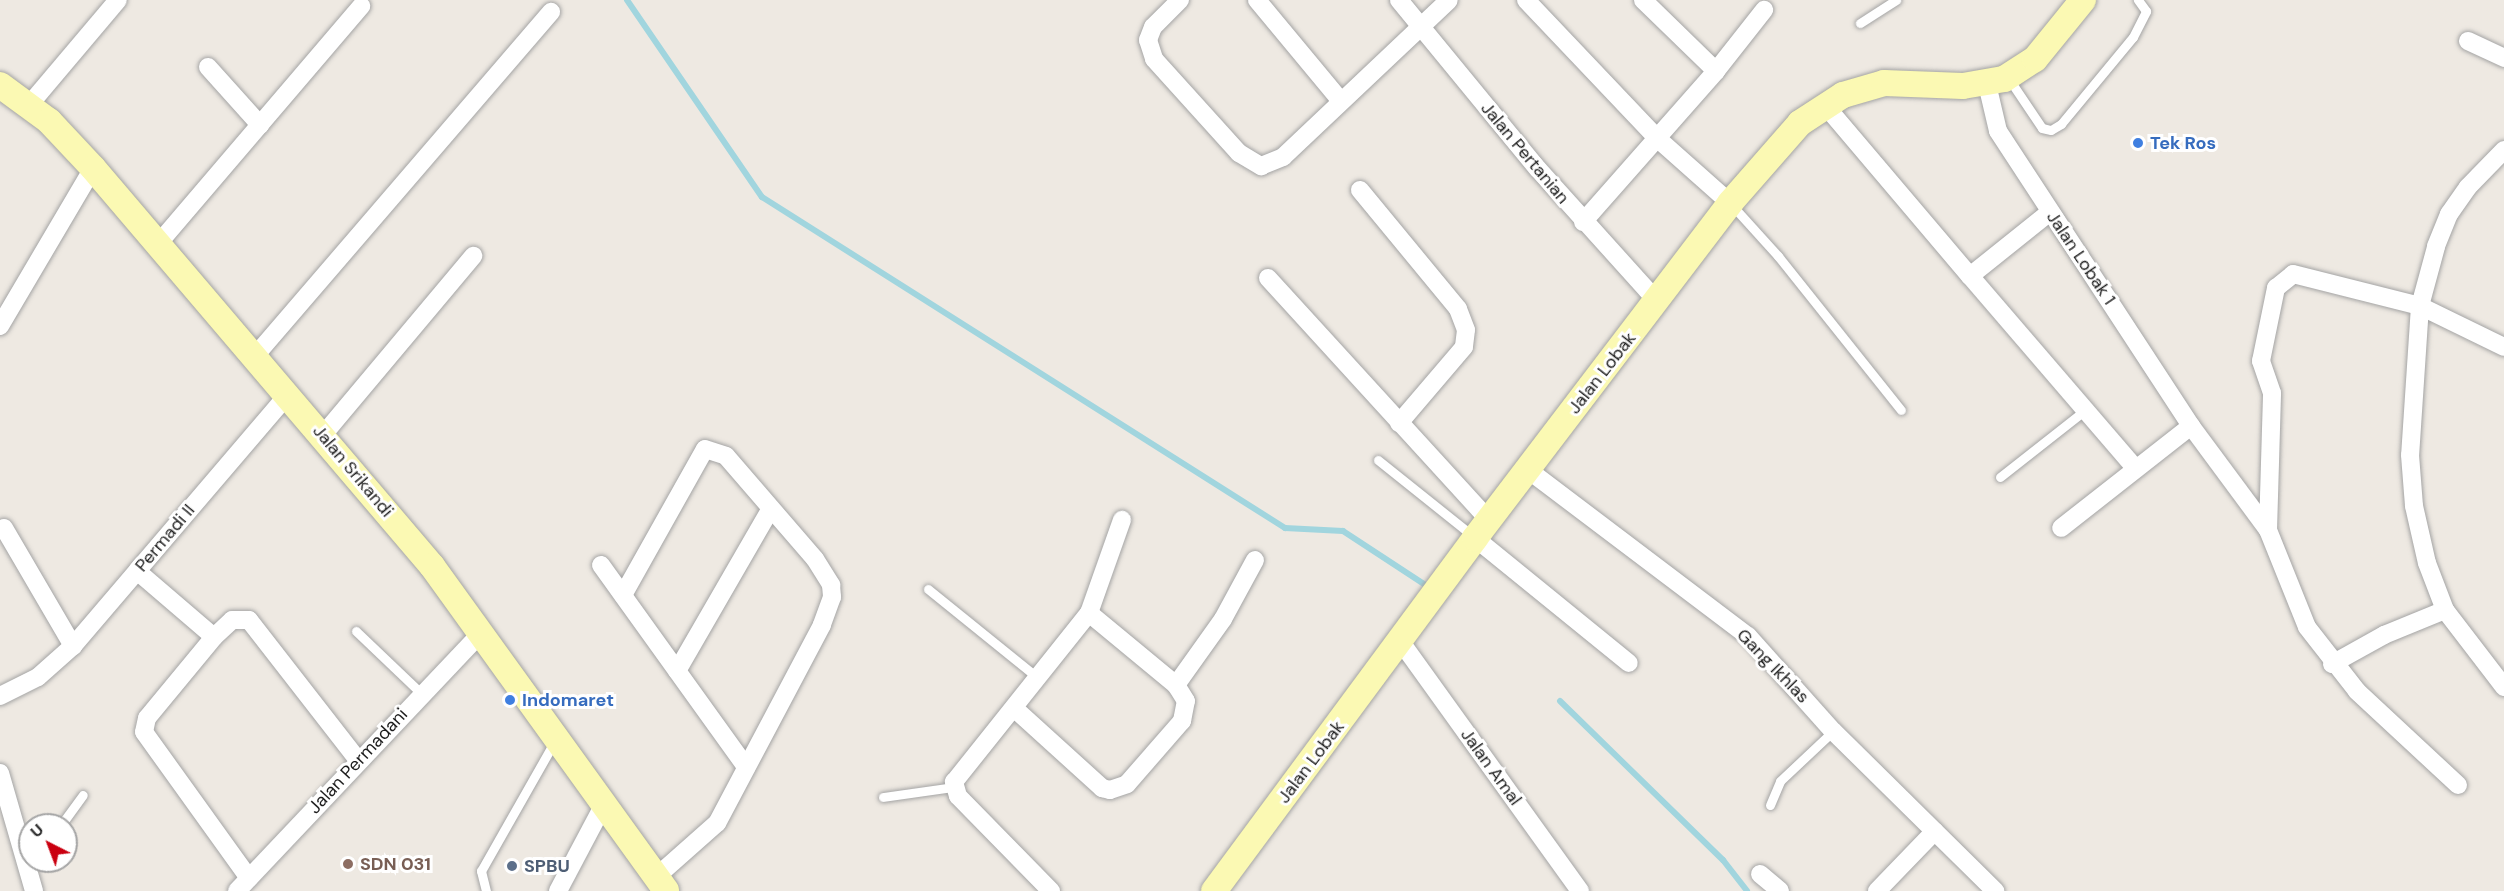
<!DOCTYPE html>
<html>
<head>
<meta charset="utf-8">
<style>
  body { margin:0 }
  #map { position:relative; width:2504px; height:891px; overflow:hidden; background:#eee9e2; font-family:"DM Sans",sans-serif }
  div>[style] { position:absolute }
  .stream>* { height:6px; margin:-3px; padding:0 3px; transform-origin:3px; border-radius:3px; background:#a1d5de }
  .roads { filter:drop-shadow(0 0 2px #a4a4a4) drop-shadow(0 0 2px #a4a4a4) }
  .lane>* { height:9px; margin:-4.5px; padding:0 4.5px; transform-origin:4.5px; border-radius:4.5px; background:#fff }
  .street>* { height:18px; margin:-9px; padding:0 9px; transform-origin:9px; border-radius:9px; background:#fff }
  .secondary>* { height:26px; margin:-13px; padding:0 13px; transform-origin:13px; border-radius:13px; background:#fbf9b3 }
  .dots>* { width:16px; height:16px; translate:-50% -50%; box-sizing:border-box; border:3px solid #fff; border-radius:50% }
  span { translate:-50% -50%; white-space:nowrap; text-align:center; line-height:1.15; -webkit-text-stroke:6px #fff; paint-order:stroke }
  .shop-label { font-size:18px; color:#366cbe; font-weight:700 }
  .left { translate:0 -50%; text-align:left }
  .street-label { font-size:18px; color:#1d1d1d }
  .education-label { font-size:18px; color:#785e54; font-weight:700 }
  .service-label { font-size:18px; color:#4e5e75; font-weight:700 }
  .north { position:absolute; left:18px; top:813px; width:60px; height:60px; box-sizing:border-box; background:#fff; border:2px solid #a5a5a5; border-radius:50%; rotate:318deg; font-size:16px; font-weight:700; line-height:24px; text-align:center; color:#1d1d1d }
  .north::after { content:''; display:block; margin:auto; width:21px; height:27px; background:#ca0010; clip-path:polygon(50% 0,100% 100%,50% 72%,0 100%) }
</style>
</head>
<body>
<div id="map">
  <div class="stream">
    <div style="left:627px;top:0;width:239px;rotate:55.6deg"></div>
    <div style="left:762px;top:197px;width:619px;rotate:32.33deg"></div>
    <div style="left:1285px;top:528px;width:58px;rotate:3deg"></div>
    <div style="left:1343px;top:531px;width:104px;rotate:33.2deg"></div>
    <div style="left:1560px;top:701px;width:228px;rotate:44.3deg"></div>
    <div style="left:1723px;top:860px;width:39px;rotate:52deg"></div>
  </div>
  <div class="roads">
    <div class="lane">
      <div style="left:1860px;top:23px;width:43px;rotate:-32.6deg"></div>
      <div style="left:2009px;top:79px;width:59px;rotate:56deg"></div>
      <div style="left:2042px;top:128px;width:9px;rotate:13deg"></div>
      <div style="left:2051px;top:130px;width:12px;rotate:-31deg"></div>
      <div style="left:2061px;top:124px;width:113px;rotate:-50.4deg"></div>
      <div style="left:2133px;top:37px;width:29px;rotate:-63deg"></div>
      <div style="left:2146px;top:11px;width:14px;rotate:-126deg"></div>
      <div style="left:1731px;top:204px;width:70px;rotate:47.9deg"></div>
      <div style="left:1778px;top:256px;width:197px;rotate:51.4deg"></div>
      <div style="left:1378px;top:460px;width:122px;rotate:38.7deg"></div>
      <div style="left:2000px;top:477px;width:108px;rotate:-38.2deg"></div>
      <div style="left:928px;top:589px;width:143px;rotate:39deg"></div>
      <div style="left:356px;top:631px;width:91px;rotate:43.7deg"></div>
      <div style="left:883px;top:797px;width:71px;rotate:-8.1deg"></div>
      <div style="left:1770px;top:805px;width:26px;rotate:-67deg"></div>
      <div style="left:1780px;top:781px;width:73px;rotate:-43.3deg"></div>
      <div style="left:61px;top:825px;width:37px;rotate:-54deg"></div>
      <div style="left:486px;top:891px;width:21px;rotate:-104deg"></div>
      <div style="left:481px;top:871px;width:150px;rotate:-60.4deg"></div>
    </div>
    <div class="street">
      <div style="left:1180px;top:0;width:38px;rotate:135deg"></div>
      <div style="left:1153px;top:27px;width:14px;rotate:111deg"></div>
      <div style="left:1148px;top:40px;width:20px;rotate:72deg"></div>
      <div style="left:1154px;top:59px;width:127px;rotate:47.9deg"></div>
      <div style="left:1239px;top:153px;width:26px;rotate:31deg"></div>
      <div style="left:1261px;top:166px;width:24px;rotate:-22deg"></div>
      <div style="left:1283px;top:157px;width:228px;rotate:-43.4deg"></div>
      <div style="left:1257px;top:0;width:130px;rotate:50.3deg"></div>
      <div style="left:1399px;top:0;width:219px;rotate:50.6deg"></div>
      <div style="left:1538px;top:169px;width:178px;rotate:48deg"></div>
      <div style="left:1526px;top:0;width:192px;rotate:46.5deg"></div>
      <div style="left:1658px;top:139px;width:96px;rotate:41.6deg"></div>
      <div style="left:1643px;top:0;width:102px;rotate:44.2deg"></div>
      <div style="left:2468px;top:41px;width:40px;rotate:25deg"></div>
      <div style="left:208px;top:67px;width:78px;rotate:48.1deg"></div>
      <div style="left:1987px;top:84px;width:48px;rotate:76.8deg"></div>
      <div style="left:1998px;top:131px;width:353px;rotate:56.8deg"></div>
      <div style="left:2191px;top:426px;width:165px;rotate:141.9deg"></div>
      <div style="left:30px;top:104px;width:136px;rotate:-49.8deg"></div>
      <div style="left:1824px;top:104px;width:226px;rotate:49.7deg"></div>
      <div style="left:1970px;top:276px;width:102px;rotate:-38.7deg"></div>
      <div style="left:2504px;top:150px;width:52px;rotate:134.2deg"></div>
      <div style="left:2468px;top:187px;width:33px;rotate:125deg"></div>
      <div style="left:2449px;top:214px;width:35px;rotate:112deg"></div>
      <div style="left:2436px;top:247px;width:61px;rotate:105.2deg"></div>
      <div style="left:2420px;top:306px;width:149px;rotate:93.8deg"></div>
      <div style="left:2410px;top:455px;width:51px;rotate:85.5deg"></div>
      <div style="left:2414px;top:506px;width:58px;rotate:77.2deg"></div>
      <div style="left:2427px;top:563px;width:50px;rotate:69deg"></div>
      <div style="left:2445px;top:610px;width:97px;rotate:52.5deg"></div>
      <div style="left:1360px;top:190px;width:154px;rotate:50.5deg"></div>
      <div style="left:1458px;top:309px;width:22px;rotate:69deg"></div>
      <div style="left:1466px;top:330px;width:17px;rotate:97deg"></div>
      <div style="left:1464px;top:347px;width:100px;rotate:130.5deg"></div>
      <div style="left:1583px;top:222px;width:201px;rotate:-48.6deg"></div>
      <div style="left:1716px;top:71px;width:78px;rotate:-51.8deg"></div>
      <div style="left:158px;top:244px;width:313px;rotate:-49.5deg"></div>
      <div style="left:1970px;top:276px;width:253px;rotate:49.3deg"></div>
      <div style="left:1268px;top:278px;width:328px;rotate:47.6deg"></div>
      <div style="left:0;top:326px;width:183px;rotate:-59.5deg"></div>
      <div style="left:255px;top:356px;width:454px;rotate:-49.3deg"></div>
      <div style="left:2191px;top:426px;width:129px;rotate:53.5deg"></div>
      <div style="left:323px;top:435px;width:234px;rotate:-50deg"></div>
      <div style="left:1527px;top:469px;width:277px;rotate:37.1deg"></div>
      <div style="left:1748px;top:636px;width:127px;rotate:48.2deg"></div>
      <div style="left:1833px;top:731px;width:228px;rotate:44.6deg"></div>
      <div style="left:4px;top:528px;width:137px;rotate:59.7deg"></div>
      <div style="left:1475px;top:538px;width:198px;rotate:39.1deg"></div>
      <div style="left:601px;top:565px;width:249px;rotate:54.3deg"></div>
      <div style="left:137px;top:571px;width:101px;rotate:40.6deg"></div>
      <div style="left:214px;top:637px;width:25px;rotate:-43deg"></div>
      <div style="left:232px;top:620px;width:17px"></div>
      <div style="left:249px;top:620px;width:177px;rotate:52.1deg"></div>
      <div style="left:623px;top:595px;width:167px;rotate:-60.7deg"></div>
      <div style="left:705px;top:449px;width:22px;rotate:18deg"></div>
      <div style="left:726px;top:456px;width:136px;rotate:49.2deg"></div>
      <div style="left:815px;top:559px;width:31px;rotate:58deg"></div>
      <div style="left:831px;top:585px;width:12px;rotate:85deg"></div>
      <div style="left:832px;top:597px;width:30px;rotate:110deg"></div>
      <div style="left:822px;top:625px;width:224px;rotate:117.9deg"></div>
      <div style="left:717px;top:823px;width:81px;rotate:138.5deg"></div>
      <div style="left:214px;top:637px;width:105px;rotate:129.6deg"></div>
      <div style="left:147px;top:718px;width:14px;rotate:102deg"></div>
      <div style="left:144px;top:732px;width:180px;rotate:54.3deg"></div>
      <div style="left:1401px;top:642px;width:307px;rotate:54.3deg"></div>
      <div style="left:2332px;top:664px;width:60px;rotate:-29.1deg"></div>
      <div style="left:2384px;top:635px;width:66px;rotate:-22.3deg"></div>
      <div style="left:677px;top:671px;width:186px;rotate:-60deg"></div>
      <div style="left:1176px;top:685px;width:81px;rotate:-54.5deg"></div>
      <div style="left:1223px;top:619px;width:67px;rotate:-61.5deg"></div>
      <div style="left:0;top:696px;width:42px;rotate:-26.6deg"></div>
      <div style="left:38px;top:677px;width:47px;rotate:-41.5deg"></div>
      <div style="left:73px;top:646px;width:330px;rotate:-49.5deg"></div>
      <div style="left:1015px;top:709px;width:118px;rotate:42.2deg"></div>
      <div style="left:1102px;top:788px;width:8px;rotate:14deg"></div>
      <div style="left:1110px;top:790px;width:18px;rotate:-19deg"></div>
      <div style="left:1127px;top:784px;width:84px;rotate:-48.9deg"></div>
      <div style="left:1182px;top:721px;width:20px;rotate:-79deg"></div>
      <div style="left:1186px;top:701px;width:19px;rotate:-122deg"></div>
      <div style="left:1176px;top:685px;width:113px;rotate:-140.4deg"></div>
      <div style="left:0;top:773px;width:123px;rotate:73.9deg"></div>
      <div style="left:2458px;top:785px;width:138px;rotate:-137.1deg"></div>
      <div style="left:2357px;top:691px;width:81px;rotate:-128deg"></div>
      <div style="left:2307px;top:627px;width:105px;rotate:-111.9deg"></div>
      <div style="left:2268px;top:530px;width:137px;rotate:-88.3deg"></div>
      <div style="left:2272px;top:393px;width:34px;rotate:-109deg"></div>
      <div style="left:2261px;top:361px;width:75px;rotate:-78.4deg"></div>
      <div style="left:2276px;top:288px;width:22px;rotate:-39deg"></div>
      <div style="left:2293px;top:274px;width:131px;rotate:14.1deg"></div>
      <div style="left:2420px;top:306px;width:93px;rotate:26deg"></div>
      <div style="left:1760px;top:874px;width:26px;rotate:40deg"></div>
      <div style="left:237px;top:891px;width:357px;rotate:-46.6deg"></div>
      <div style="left:558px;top:891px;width:98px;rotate:-62.1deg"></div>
      <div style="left:1051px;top:891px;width:133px;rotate:-134.4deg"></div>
      <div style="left:958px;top:796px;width:15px;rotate:-106deg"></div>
      <div style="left:954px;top:782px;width:216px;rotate:-51.4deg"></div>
      <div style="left:1089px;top:613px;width:99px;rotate:-70.5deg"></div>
      <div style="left:1877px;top:891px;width:83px;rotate:-46deg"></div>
    </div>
    <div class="secondary">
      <div style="left:0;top:85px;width:61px;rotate:36.3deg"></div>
      <div style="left:49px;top:121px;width:64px;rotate:46.9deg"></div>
      <div style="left:93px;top:168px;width:523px;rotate:49.58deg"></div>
      <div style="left:432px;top:566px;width:400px;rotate:54.2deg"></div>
      <div style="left:1214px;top:891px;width:439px;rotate:-53.5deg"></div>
      <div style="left:1475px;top:538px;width:421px;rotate:-52.7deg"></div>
      <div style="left:1730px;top:203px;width:106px;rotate:-48.8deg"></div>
      <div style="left:1800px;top:123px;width:51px;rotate:-33.1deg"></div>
      <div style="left:1843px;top:95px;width:43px;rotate:-16.3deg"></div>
      <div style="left:1884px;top:83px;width:79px;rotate:2.2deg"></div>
      <div style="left:1963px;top:86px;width:42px;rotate:-9.7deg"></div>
      <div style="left:2004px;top:79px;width:37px;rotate:-33deg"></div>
      <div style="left:2035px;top:59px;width:76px;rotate:-50.9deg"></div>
    </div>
  </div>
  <div class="dots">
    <div style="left:2138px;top:143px;background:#3f7fe0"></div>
    <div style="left:510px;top:700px;background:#3f7fe0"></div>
    <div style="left:348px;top:864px;background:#8d6e63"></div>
    <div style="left:512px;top:866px;background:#5c6f8a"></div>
  </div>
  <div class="shop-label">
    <span class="left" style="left:2150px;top:143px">Tek Ros</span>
    <span class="left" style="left:522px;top:700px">Indomaret</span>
  </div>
  <div class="street-label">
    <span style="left:1525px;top:153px;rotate:50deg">Jalan Pertanian</span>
    <span style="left:2081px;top:258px;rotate:56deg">Jalan Lobak 1</span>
    <span style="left:1602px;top:373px;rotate:-52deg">Jalan Lobak</span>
    <span style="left:353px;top:471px;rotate:50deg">Jalan Srikandi</span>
    <span style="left:165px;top:538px;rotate:-50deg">Permadi II</span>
    <span style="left:1773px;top:666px;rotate:46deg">Gang Ikhlas</span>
    <span style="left:358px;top:761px;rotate:-47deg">Jalan Permadani</span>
    <span style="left:1311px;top:762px;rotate:-53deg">Jalan Lobak</span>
    <span style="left:1491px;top:767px;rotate:54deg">Jalan Amal</span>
  </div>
  <div class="education-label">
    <span class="left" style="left:360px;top:864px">SDN 031</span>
  </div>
  <div class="service-label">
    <span class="left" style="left:524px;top:866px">SPBU</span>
  </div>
  <div class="north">U</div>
</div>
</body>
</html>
